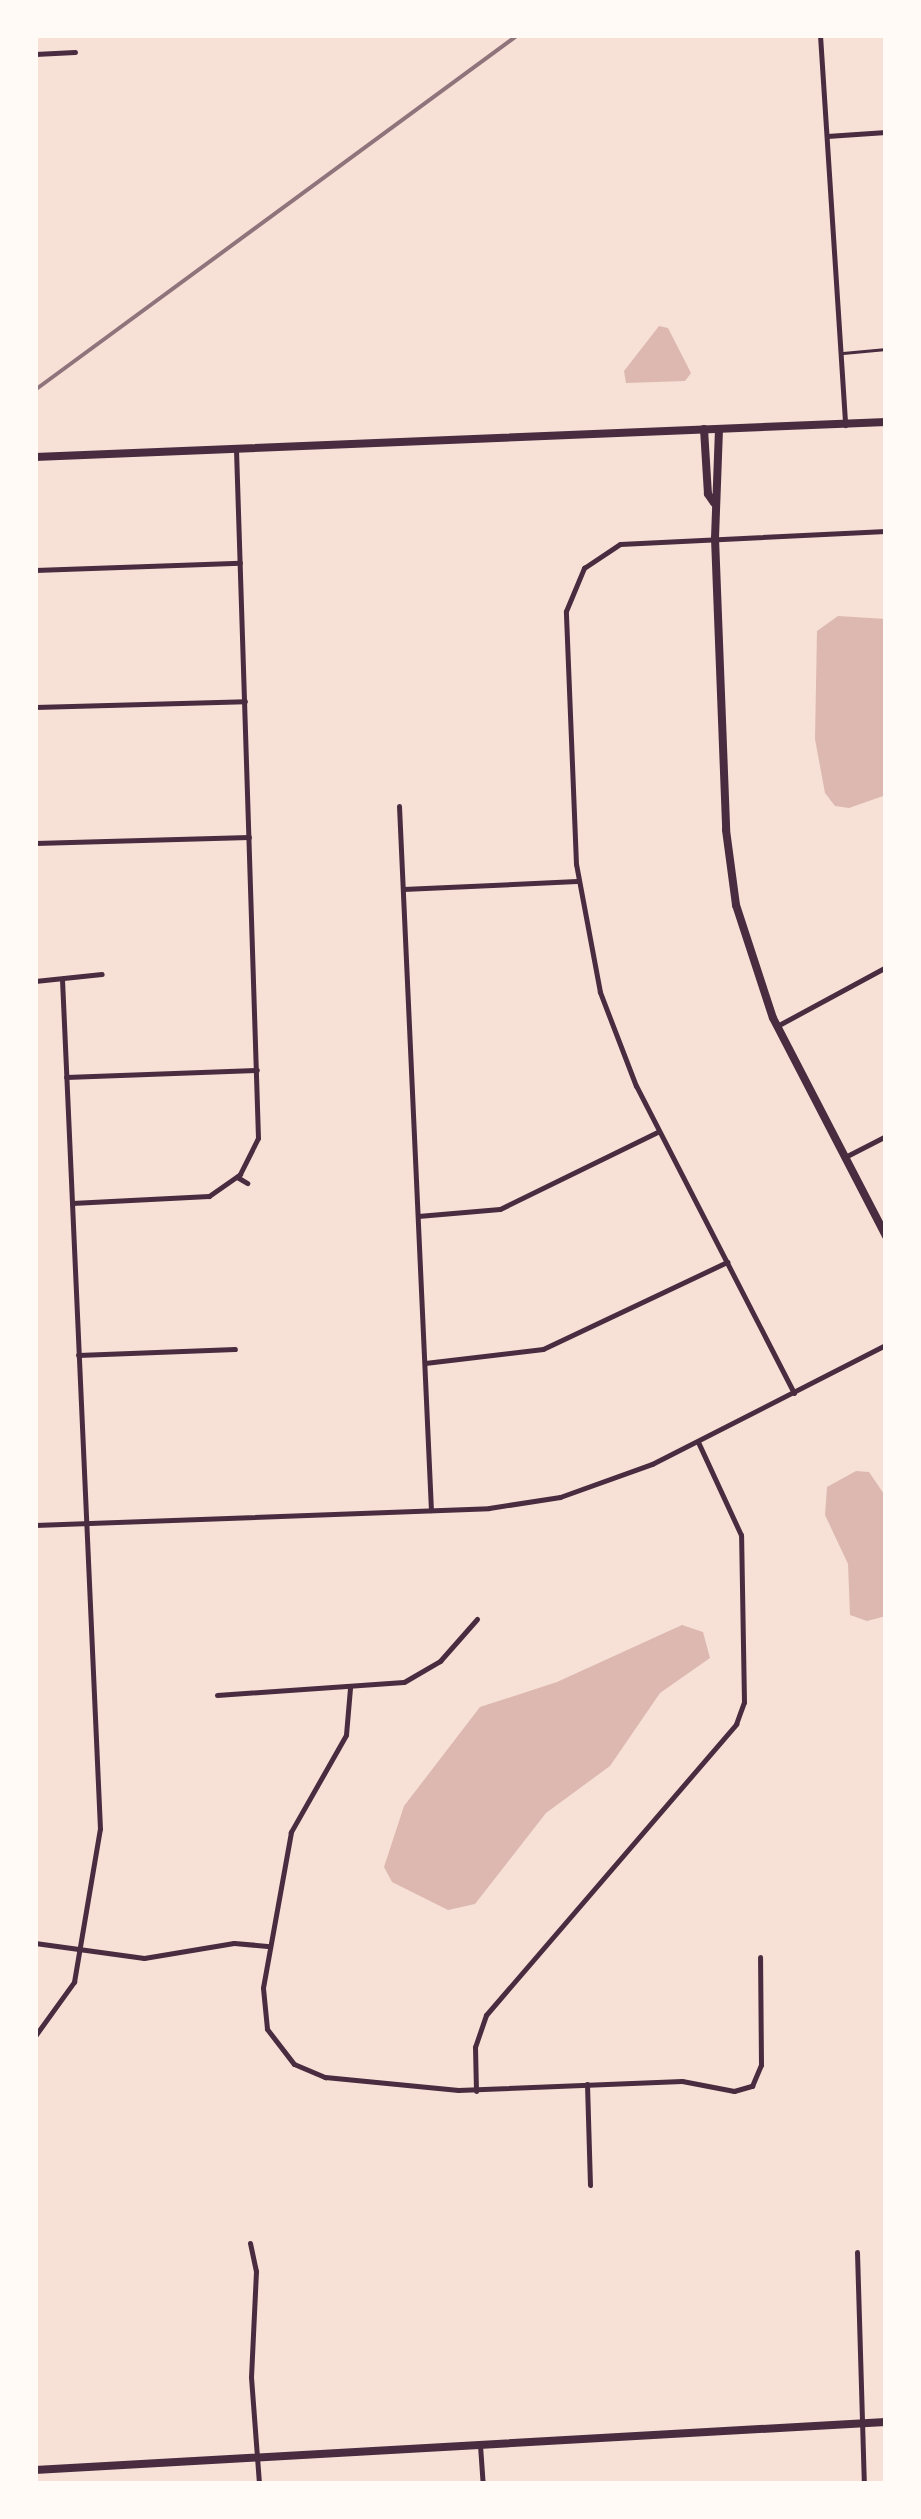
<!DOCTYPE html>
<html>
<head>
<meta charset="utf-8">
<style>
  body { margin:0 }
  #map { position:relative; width:921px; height:2519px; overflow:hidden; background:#f7e1d7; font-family:"DejaVu Sans",sans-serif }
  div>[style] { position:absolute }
  .water>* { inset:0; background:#dcb8b0 }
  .service>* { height:2.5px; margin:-1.25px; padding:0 1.25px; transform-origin:1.25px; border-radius:1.25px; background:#4a2c40 }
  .minor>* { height:5px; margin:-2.5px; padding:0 2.5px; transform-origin:2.5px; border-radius:2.5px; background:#4a2c40 }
  .tertiary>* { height:8px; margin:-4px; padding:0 4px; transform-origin:4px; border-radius:4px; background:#4a2c40 }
  .rail>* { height:4px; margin:-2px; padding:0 2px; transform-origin:2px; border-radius:2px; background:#8f747c }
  span { translate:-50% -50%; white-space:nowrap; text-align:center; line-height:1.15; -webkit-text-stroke:9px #fffaf5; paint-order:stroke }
  .frame { position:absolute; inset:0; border:38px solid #fffaf5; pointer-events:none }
</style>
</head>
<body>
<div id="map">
  <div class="water">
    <div style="clip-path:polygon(659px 326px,668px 328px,691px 373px,685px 381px,626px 383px,624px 371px)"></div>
    <div style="clip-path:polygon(838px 616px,886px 619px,886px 795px,849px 808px,835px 806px,825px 793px,815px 739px,817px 631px)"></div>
    <div style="clip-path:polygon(856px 1471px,869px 1472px,886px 1497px,886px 1616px,867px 1621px,850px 1615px,848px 1564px,825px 1515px,827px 1487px)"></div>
    <div style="clip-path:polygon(682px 1625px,703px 1632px,710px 1658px,660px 1693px,610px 1766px,546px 1813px,475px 1904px,448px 1910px,392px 1882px,384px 1867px,404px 1806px,480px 1707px,557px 1682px)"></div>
  </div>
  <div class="service">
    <div style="left:843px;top:353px;width:43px;rotate:-5.3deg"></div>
  </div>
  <div class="minor">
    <div style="left:820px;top:35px;width:391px;rotate:86.3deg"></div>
    <div style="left:35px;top:54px;width:40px;rotate:-2.9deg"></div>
    <div style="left:827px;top:136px;width:59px;rotate:-3.9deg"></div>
    <div style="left:35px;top:570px;width:205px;rotate:-2deg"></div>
    <div style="left:35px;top:707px;width:210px;rotate:-1.6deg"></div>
    <div style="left:399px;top:806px;width:705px;rotate:87.4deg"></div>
    <div style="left:35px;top:843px;width:214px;rotate:-1.6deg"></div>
    <div style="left:403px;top:889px;width:174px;rotate:-2.6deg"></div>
    <div style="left:35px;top:981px;width:67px;rotate:-6deg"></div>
    <div style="left:777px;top:1026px;width:124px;rotate:-28.4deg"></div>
    <div style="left:66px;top:1077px;width:191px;rotate:-2.1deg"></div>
    <div style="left:845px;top:1157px;width:46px;rotate:-27.1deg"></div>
    <div style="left:237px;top:1177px;width:12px;rotate:31deg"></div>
    <div style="left:72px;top:1203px;width:137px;rotate:-2.9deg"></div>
    <div style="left:209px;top:1196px;width:38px;rotate:-35deg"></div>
    <div style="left:240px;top:1174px;width:40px;rotate:-63.4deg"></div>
    <div style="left:258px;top:1138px;width:689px;rotate:-91.83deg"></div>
    <div style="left:418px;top:1216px;width:82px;rotate:-4.9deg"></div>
    <div style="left:500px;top:1209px;width:177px;rotate:-26.1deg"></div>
    <div style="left:78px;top:1355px;width:157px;rotate:-2.2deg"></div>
    <div style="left:425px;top:1363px;width:119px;rotate:-6.8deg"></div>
    <div style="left:543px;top:1349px;width:204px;rotate:-25.3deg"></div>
    <div style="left:794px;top:1393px;width:345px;rotate:-117.2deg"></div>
    <div style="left:636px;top:1086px;width:101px;rotate:-111deg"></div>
    <div style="left:600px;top:992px;width:130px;rotate:-100.6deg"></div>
    <div style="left:576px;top:864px;width:253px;rotate:-92.3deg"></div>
    <div style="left:566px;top:611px;width:47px;rotate:-67.3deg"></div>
    <div style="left:584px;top:568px;width:43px;rotate:-33.7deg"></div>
    <div style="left:620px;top:544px;width:266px;rotate:-2.8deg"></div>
    <div style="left:35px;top:1525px;width:454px;rotate:-2.1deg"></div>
    <div style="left:489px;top:1508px;width:72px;rotate:-8.8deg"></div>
    <div style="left:560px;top:1497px;width:98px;rotate:-19.7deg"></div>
    <div style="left:652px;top:1464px;width:263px;rotate:-27deg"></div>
    <div style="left:350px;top:1688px;width:47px;rotate:94.9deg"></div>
    <div style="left:346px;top:1735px;width:112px;rotate:119.6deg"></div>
    <div style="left:291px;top:1832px;width:158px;rotate:100.2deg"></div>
    <div style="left:263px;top:1988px;width:41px;rotate:84.4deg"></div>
    <div style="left:267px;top:2029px;width:44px;rotate:52.4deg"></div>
    <div style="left:294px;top:2064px;width:34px;rotate:23deg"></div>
    <div style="left:325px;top:2077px;width:134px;rotate:5.6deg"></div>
    <div style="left:458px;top:2090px;width:224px;rotate:-2.3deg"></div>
    <div style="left:682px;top:2081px;width:53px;rotate:10.9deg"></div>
    <div style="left:734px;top:2091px;width:19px;rotate:-16deg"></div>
    <div style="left:752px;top:2086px;width:23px;rotate:-67deg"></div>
    <div style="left:761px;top:2065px;width:108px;rotate:-90.5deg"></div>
    <div style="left:217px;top:1695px;width:187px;rotate:-4deg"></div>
    <div style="left:404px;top:1682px;width:42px;rotate:-30.3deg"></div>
    <div style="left:440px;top:1661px;width:56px;rotate:-48.6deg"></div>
    <div style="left:35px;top:1943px;width:110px;rotate:7.8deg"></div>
    <div style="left:144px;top:1958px;width:91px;rotate:-9.5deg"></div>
    <div style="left:234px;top:1943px;width:36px;rotate:5deg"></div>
    <div style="left:35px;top:2036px;width:67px;rotate:-54.2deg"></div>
    <div style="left:74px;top:1982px;width:155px;rotate:-80.4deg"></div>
    <div style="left:100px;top:1829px;width:851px;rotate:-92.56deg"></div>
    <div style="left:587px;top:2084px;width:101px;rotate:88.3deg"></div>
    <div style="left:476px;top:2091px;width:44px;rotate:-91.3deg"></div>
    <div style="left:475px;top:2047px;width:34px;rotate:-71deg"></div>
    <div style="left:486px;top:2015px;width:384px;rotate:-49.3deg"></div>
    <div style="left:736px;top:1724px;width:23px;rotate:-70deg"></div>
    <div style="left:744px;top:1702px;width:167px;rotate:-91deg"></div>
    <div style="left:741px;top:1535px;width:102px;rotate:-114.8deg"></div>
    <div style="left:250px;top:2243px;width:29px;rotate:78deg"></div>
    <div style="left:256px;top:2271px;width:106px;rotate:92.7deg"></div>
    <div style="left:251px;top:2377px;width:107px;rotate:85.7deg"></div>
    <div style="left:857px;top:2252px;width:232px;rotate:88.3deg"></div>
    <div style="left:480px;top:2445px;width:39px;rotate:86deg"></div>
  </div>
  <div class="tertiary">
    <div style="left:704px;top:429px;width:65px;rotate:86.5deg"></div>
    <div style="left:708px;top:494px;width:11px;rotate:56deg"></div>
    <div style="left:719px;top:429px;width:109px;rotate:92.1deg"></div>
    <div style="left:715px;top:538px;width:292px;rotate:87.8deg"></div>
    <div style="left:726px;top:830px;width:76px;rotate:82.4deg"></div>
    <div style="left:736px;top:905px;width:119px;rotate:71.9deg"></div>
    <div style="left:773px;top:1018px;width:246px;rotate:62.6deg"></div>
    <div style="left:35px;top:457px;width:852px;rotate:-2.36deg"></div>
    <div style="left:35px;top:2470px;width:852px;rotate:-3.23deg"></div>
  </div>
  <div class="rail">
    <div style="left:35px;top:390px;width:599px;rotate:-36.32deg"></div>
  </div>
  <div class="frame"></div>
</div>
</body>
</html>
